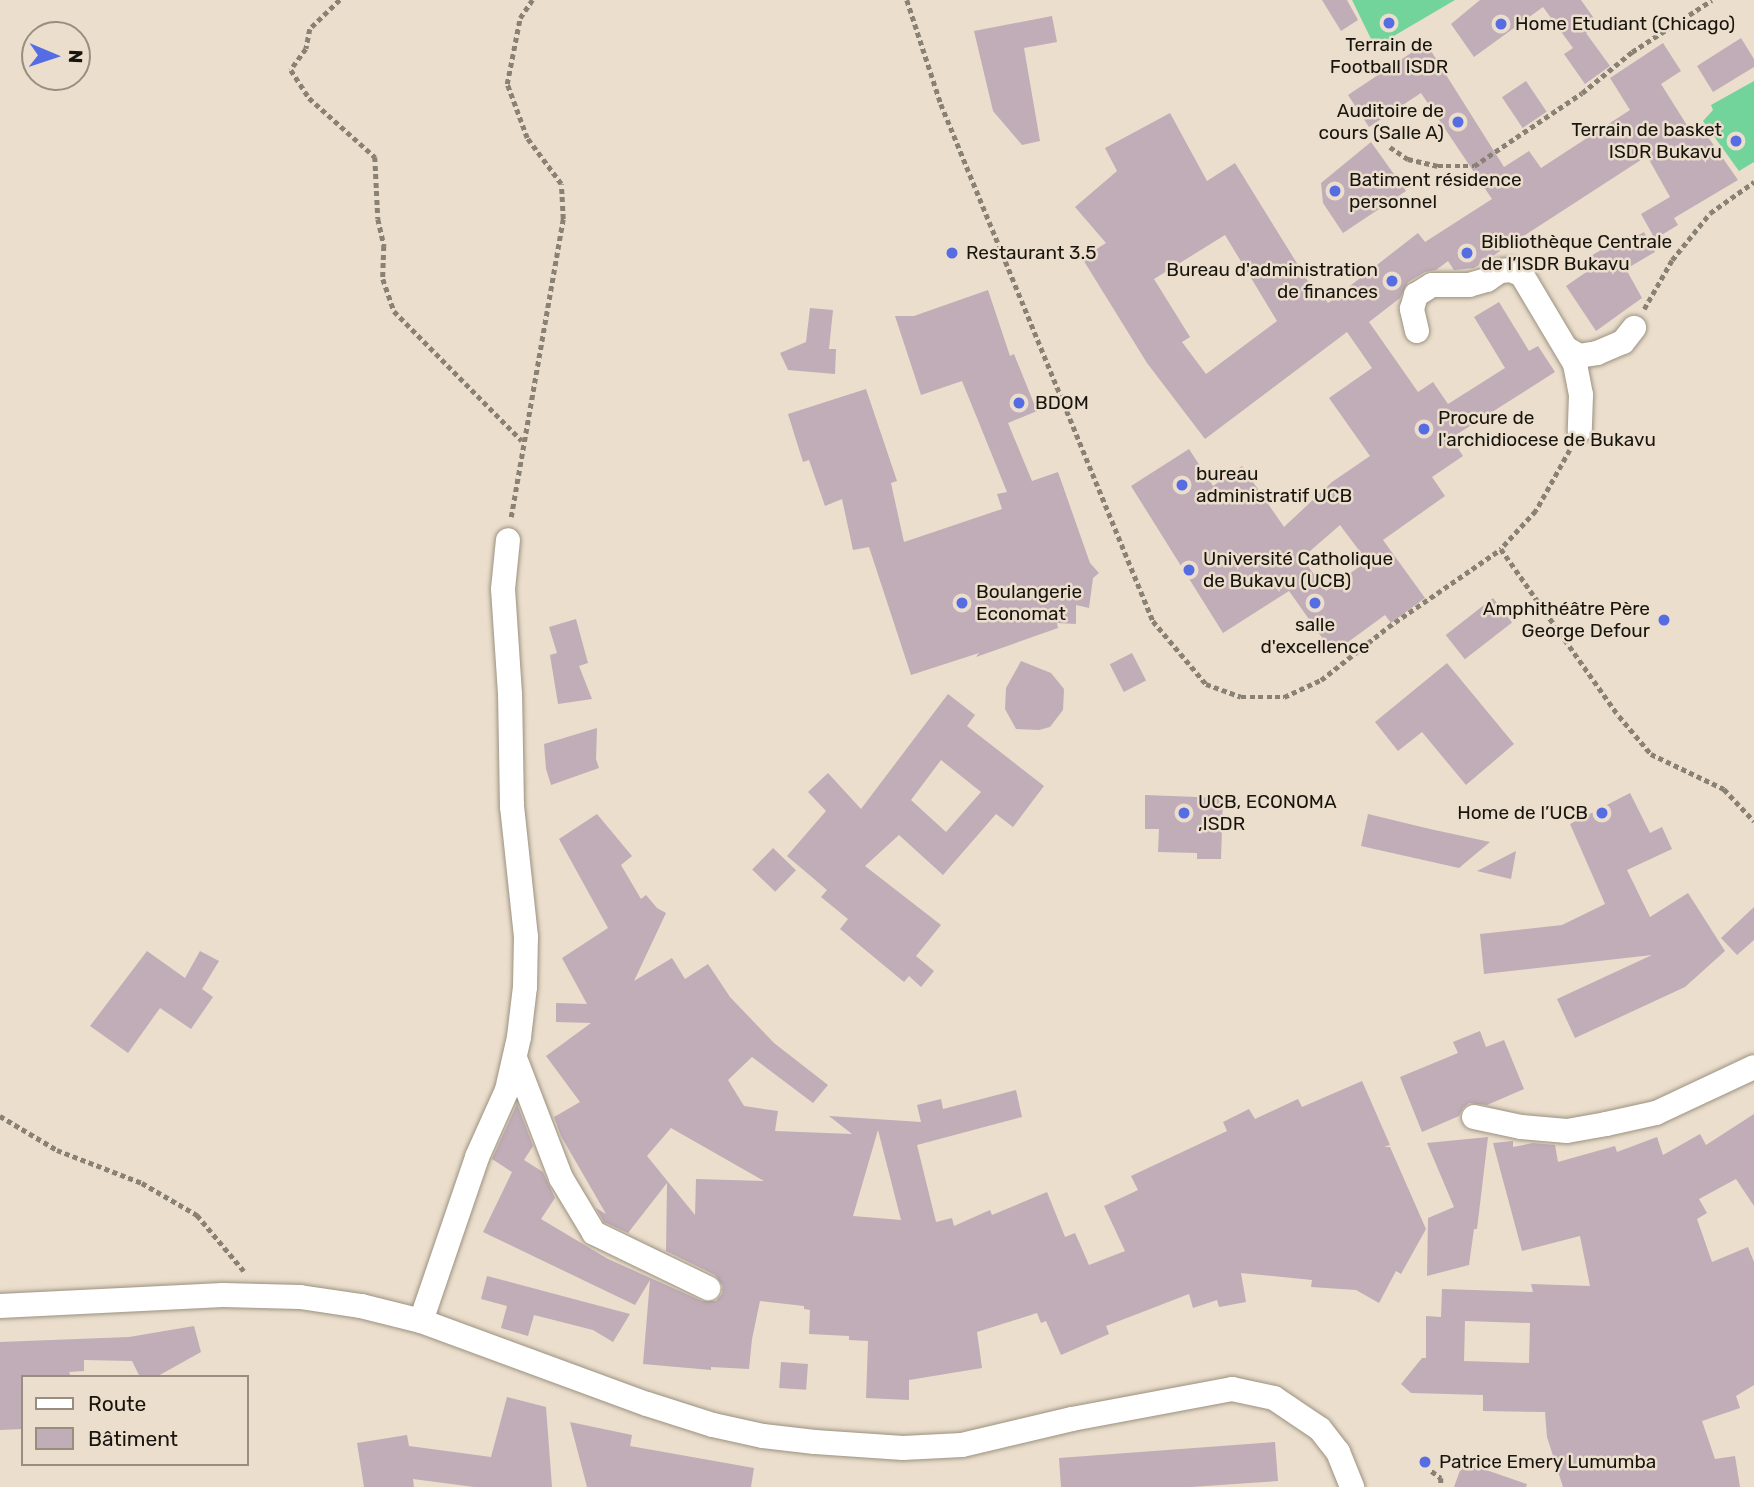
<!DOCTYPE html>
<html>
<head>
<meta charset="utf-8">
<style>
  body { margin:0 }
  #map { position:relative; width:1754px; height:1487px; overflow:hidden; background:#ebdecc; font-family:Rubik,sans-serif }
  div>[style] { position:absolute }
  .green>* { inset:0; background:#72d39b }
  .building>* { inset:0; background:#c0adb8; transform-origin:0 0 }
  .path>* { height:4.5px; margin-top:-2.25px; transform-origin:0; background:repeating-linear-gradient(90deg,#8a8175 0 5px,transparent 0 8.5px) }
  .roads { filter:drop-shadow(0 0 2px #9c9180) drop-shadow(0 0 2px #9c9180) }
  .minor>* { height:24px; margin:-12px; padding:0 12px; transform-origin:12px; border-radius:12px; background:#fff }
  .dots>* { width:19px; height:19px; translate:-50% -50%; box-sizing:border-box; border:4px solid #ebdecc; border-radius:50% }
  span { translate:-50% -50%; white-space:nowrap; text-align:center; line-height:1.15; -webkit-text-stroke:5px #ebdecc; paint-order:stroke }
  .poi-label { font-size:19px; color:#18140e }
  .left { translate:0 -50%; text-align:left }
  .right { translate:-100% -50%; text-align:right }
  .legend { position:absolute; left:21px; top:1375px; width:228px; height:91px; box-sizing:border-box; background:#ebdecc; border:2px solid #978d80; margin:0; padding:9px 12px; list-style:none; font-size:21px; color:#18140e }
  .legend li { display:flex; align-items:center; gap:14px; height:35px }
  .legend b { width:35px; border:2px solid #978d80 }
  .north { position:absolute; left:21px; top:21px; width:70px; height:70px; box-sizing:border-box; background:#ebdecc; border:2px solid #978d80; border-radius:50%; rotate:92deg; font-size:19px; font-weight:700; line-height:28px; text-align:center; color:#18140e }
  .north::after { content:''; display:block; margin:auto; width:24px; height:32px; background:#566ce2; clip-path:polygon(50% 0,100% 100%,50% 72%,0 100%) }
</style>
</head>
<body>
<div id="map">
  <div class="green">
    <div style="clip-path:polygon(1352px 0,1455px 0,1375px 47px)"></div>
    <div style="clip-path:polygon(1754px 81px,1754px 162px,1739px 171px,1703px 121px,1713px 110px,1711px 105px)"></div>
  </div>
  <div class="building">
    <div style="clip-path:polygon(1322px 0,1347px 0,1358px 20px,1341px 31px)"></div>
    <div style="clip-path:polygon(1480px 0,1581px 0,1598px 24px,1586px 33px,1610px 66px,1585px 84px,1564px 54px,1573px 48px,1543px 7px,1474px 57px,1451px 24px)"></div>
    <div style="clip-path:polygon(1052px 16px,1057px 42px,1024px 48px,1040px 141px,1022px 145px,993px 111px,974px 31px)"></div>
    <div style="clip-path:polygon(1741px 38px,1754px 59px,1754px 67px,1713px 92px,1697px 66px)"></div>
    <div style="clip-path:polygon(evenodd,1426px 43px,1504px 167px,1529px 151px,1541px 168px,1630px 110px,1610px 78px,1663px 43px,1681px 71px,1661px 84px,1690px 130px,1699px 124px,1738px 180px,1674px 218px,1678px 225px,1655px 239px,1641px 214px,1670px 197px,1647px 156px,1474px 268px,1454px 270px,1448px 261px,1436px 270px,1425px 272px,1408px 282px,1400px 298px,1369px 322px,1418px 392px,1433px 382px,1448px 404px,1505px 368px,1474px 317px,1499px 302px,1529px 351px,1538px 346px,1555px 372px,1451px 438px,1463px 456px,1432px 477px,1445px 496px,1383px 540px,1425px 598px,1391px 623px,1385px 615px,1333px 653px,1289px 591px,1223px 633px,1131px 486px,1189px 449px,1213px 486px,1242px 466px,1284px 527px,1332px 482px,1370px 456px,1329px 398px,1372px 368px,1347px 332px,1205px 439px,1147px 363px,1082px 258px,1106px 243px,1075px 207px,1117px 171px,1105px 148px,1170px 113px,1207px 181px,1235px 163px,1319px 299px,1323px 296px,1328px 303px,1418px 233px,1425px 242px,1492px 199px,1421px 93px,1369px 127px,1348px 95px,1426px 43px,1225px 235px,1277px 321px,1206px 374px,1182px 342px,1190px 337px,1154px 279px,1225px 235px,1426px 43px,1340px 525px,1367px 561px,1326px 591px,1302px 558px,1340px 525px)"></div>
    <div style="left:1526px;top:81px;width:37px;height:29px;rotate:56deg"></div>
    <div style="clip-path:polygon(1371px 142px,1406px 191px,1343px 233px,1323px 203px,1321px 183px)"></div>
    <div style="clip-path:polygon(1644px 232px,1655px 252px,1626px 269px,1642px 298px,1596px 331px,1566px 286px,1595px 266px,1589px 257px,1611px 244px,1614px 249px)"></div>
    <div style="clip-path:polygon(988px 290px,1010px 356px,1014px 354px,1037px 411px,1008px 423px,1032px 481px,1058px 472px,1090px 563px,1099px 573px,1093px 578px,1089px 608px,1076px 605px,1076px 624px,1057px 623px,1058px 628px,976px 657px,979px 653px,911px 675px,869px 547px,853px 550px,842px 499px,825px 506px,809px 460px,803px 462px,788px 414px,866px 389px,897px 481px,891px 483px,904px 542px,1002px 509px,997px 494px,1007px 492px,962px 381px,921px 395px,895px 316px,914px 316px)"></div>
    <div style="clip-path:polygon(810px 308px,833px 310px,829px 349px,836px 349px,835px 374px,788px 370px,780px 353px,806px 342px)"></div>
    <div style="left:1493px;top:598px;width:31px;height:60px;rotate:52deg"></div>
    <div style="clip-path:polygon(576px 619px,588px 663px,579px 666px,592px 699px,558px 704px,550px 655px,557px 653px,549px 627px)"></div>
    <div style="left:1132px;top:653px;width:31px;height:25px;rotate:63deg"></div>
    <div style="clip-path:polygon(1021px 661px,1051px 673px,1064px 689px,1063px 710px,1050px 727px,1039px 730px,1016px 729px,1005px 709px,1006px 688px)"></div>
    <div style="clip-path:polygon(1447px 663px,1514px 744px,1466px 785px,1422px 732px,1398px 751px,1375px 722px)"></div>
    <div style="clip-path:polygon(evenodd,948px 694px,975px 715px,967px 726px,1044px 786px,1013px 827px,996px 814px,943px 875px,899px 835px,865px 866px,941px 925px,916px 956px,934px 971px,921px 987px,909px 976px,904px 982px,840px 929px,848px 919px,821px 897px,827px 890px,787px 856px,826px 811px,808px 792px,828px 773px,861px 809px,948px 694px,941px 760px,981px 792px,946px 832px,911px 800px,941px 760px)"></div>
    <div style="clip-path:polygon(597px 728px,596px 759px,599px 768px,551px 785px,546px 769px,544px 744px)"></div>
    <div style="clip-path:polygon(1630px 793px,1650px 833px,1662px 827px,1672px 849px,1627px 870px,1650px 917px,1688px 893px,1725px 951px,1685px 987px,1575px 1038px,1557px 999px,1652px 955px,1484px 974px,1480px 934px,1562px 925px,1605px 904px,1570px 824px)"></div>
    <div style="clip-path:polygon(1145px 795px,1223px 798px,1221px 859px,1197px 859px,1197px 853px,1158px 852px,1159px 829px,1145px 829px)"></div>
    <div style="clip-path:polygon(evenodd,597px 814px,632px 856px,621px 865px,641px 899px,646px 895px,657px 908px,666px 913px,634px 981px,672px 958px,685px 979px,708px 964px,730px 997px,774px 1043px,828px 1085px,813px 1103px,752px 1057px,728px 1080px,744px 1106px,778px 1111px,775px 1131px,852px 1134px,829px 1116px,921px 1122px,917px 1105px,941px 1099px,943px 1109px,1016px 1090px,1022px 1117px,917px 1145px,936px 1222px,952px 1218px,954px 1226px,990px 1210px,992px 1215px,1047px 1192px,1065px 1237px,1075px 1233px,1089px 1265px,1125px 1251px,1104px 1206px,1138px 1190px,1131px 1176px,1227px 1131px,1223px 1122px,1249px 1109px,1255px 1119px,1298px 1099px,1302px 1107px,1362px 1081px,1390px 1145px,1384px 1147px,1390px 1147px,1426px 1229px,1401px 1274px,1396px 1271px,1379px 1303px,1356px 1290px,1311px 1287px,1312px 1280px,1241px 1273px,1246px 1302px,1219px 1307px,1217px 1300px,1193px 1308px,1189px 1294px,1106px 1326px,1109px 1334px,1061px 1355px,1046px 1321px,1041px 1323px,1037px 1313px,977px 1332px,982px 1368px,909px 1380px,909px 1400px,866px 1398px,868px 1341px,849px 1340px,849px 1336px,809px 1334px,810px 1310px,804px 1309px,804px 1306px,760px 1301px,752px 1339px,749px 1369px,711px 1367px,711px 1370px,643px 1364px,650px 1280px,635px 1305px,483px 1232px,512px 1172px,492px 1159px,517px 1104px,533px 1146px,524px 1160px,543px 1172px,555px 1198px,541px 1219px,608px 1259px,702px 1301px,716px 1301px,722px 1294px,723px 1286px,715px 1275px,666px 1251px,667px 1183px,628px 1233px,604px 1222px,596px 1208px,606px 1214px,561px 1136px,554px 1117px,580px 1102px,546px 1056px,591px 1023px,556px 1022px,556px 1003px,587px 1004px,562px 958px,608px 928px,559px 839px,597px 814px,671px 1128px,764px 1181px,696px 1179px,695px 1215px,647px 1156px,671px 1128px,597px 814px,878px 1130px,901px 1220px,853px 1216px,878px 1130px)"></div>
    <div style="clip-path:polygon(1368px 814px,1430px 829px,1490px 842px,1459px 868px,1361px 846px)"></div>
    <div style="left:773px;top:848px;width:32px;height:30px;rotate:44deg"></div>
    <div style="clip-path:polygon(1516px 851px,1511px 879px,1477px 871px)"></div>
    <div style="clip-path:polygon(1754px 907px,1754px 940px,1737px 955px,1721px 938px)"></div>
    <div style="clip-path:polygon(147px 951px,185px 978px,200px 951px,219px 961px,202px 989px,213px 997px,191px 1029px,160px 1008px,128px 1053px,90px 1026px)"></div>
    <div style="clip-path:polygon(1480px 1031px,1486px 1047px,1504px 1040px,1524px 1089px,1487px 1105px,1469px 1103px,1463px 1108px,1459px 1116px,1422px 1132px,1400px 1077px,1458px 1053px,1453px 1042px)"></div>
    <div style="clip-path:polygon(evenodd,1754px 1114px,1754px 1206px,1736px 1179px,1699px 1199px,1707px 1213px,1697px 1219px,1712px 1262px,1748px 1247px,1754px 1262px,1754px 1385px,1736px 1396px,1740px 1408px,1702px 1421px,1715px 1459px,1735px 1456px,1740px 1487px,1563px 1487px,1547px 1437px,1545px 1412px,1483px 1411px,1483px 1395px,1411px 1393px,1401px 1384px,1422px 1358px,1426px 1358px,1426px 1316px,1441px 1317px,1442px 1289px,1533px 1292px,1531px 1284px,1590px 1286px,1580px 1236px,1522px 1251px,1493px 1143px,1513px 1141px,1513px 1147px,1533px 1143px,1555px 1145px,1558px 1162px,1615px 1146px,1617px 1152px,1657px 1137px,1663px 1155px,1700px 1134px,1706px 1145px,1754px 1114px,1465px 1321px,1530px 1323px,1529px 1363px,1464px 1361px,1465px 1321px)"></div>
    <div style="clip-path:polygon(1488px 1137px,1477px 1229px,1474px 1229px,1469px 1265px,1427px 1276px,1428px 1218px,1454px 1207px,1427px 1143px)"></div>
    <div style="clip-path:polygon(487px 1276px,630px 1314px,613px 1342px,593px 1330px,534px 1315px,528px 1336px,501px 1328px,507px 1306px,481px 1299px)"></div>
    <div style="clip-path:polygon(194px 1326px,201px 1352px,156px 1377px,140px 1377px,132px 1361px,84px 1360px,84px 1371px,69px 1372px,71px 1377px,23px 1377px,23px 1429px,0 1430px,0 1342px,129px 1337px)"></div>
    <div style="left:781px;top:1362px;width:27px;height:26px;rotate:4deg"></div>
    <div style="clip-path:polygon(507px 1397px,546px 1407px,552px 1487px,474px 1487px,413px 1479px,414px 1487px,364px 1487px,357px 1443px,407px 1435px,409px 1446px,491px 1457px)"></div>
    <div style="clip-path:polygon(570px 1422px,632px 1435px,630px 1446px,754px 1468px,751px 1487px,587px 1487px)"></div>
    <div style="clip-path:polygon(1275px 1442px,1278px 1481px,1191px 1487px,1061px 1487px,1059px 1458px)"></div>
    <div style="clip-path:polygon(1463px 1462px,1527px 1484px,1526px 1487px,1454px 1487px)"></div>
  </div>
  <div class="path">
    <div style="left:340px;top:0;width:42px;rotate:136deg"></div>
    <div style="left:310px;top:29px;width:20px;rotate:101deg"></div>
    <div style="left:306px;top:49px;width:26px;rotate:126deg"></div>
    <div style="left:291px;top:70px;width:33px;rotate:57deg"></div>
    <div style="left:309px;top:98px;width:89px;rotate:41.8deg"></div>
    <div style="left:375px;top:157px;width:62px;rotate:87.2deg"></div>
    <div style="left:378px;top:219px;width:28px;rotate:77deg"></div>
    <div style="left:384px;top:246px;width:33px;rotate:92deg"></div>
    <div style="left:383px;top:279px;width:34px;rotate:71deg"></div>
    <div style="left:394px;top:311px;width:182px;rotate:45.4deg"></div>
    <div style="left:907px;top:0;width:109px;rotate:71.9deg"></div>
    <div style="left:941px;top:104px;width:559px;rotate:67.7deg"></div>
    <div style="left:1153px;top:621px;width:82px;rotate:49.9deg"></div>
    <div style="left:1206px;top:684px;width:37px;rotate:20deg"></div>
    <div style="left:1241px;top:697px;width:43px"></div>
    <div style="left:1284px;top:697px;width:41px;rotate:-24.7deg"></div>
    <div style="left:1321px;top:680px;width:85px;rotate:-38.3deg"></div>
    <div style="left:1388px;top:627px;width:137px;rotate:-34.6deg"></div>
    <div style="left:1390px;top:147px;width:22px;rotate:34deg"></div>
    <div style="left:1408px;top:159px;width:31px;rotate:13deg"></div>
    <div style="left:1438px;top:166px;width:36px"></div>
    <div style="left:1474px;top:166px;width:130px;rotate:-34.1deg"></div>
    <div style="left:1582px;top:93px;width:65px;rotate:-39.4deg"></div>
    <div style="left:1632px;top:52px;width:95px;rotate:-33deg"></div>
    <div style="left:1644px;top:309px;width:56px;rotate:-60.3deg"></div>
    <div style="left:1672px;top:260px;width:60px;rotate:-51deg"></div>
    <div style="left:1710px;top:213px;width:54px;rotate:-35.2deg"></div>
    <div style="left:1570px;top:450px;width:70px;rotate:119.1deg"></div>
    <div style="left:1536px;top:511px;width:52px;rotate:132.6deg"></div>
    <div style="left:1501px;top:549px;width:204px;rotate:54.8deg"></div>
    <div style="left:1619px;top:716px;width:50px;rotate:49.9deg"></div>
    <div style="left:1651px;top:754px;width:81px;rotate:25.6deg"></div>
    <div style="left:1724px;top:789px;width:44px;rotate:46.8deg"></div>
    <div style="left:511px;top:517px;width:303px;rotate:-80.1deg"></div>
    <div style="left:563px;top:219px;width:35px;rotate:-93deg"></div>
    <div style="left:561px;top:184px;width:57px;rotate:-126.5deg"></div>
    <div style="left:527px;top:138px;width:58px;rotate:-110.3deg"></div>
    <div style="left:507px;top:84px;width:67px;rotate:-78.9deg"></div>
    <div style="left:520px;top:18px;width:22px;rotate:-56deg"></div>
    <div style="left:0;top:1116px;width:66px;rotate:30.8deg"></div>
    <div style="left:57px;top:1150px;width:91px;rotate:21.2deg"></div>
    <div style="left:142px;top:1183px;width:64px;rotate:30.2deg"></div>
    <div style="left:197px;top:1215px;width:73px;rotate:50deg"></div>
    <div style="left:1425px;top:1466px;width:20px;rotate:37deg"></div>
    <div style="left:1441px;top:1478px;width:9px;rotate:90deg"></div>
  </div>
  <div class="roads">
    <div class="minor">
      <div style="left:1417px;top:331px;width:23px;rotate:-103deg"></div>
      <div style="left:1412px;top:309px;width:15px;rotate:-74deg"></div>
      <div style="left:1416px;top:295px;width:19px;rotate:-32deg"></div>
      <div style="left:1432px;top:285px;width:37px"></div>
      <div style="left:1469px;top:285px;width:19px;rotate:-16deg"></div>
      <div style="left:1487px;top:280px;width:16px;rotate:-35deg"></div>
      <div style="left:1500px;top:271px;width:11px;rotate:-5deg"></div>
      <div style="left:1511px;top:270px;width:12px;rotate:24deg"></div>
      <div style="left:1522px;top:275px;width:104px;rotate:59.2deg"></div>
      <div style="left:1575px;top:364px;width:32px;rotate:79deg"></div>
      <div style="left:1581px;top:395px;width:35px;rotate:92deg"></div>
      <div style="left:1567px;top:349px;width:14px;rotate:30deg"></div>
      <div style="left:1579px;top:356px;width:18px;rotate:-9deg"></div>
      <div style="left:1597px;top:353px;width:28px;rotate:-23deg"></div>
      <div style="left:1623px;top:342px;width:18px;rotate:-52deg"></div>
      <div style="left:515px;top:1058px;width:129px;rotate:69deg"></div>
      <div style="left:561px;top:1178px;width:64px;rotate:59deg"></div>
      <div style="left:594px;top:1233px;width:127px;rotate:25.8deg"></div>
      <div style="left:1474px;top:1117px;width:48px;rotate:12deg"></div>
      <div style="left:1521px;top:1127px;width:46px;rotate:5deg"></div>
      <div style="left:1567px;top:1131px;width:40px;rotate:-10deg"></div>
      <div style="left:1606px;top:1124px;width:51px;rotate:-12.4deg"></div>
      <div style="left:1656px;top:1113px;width:108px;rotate:-25.1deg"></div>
      <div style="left:0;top:1306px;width:223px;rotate:-2.8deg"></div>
      <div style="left:223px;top:1295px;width:77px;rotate:1.5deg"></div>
      <div style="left:300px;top:1297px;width:62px;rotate:8.4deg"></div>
      <div style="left:361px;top:1306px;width:62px;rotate:14deg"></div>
      <div style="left:421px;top:1321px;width:241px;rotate:20.2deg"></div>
      <div style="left:647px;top:1404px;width:69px;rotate:17.7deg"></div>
      <div style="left:713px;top:1425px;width:51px;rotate:12.4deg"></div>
      <div style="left:763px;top:1436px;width:52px;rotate:6.6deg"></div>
      <div style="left:815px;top:1442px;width:88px;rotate:3.9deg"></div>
      <div style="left:903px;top:1448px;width:59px;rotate:-2.9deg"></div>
      <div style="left:962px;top:1445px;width:113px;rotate:-13.3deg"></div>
      <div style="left:1072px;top:1419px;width:163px;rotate:-10.6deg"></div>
      <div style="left:1232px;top:1389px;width:43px;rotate:12.1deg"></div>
      <div style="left:1274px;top:1398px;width:55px;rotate:34deg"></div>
      <div style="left:1320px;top:1429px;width:29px;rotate:52deg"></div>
      <div style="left:1338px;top:1452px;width:38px;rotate:68deg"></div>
      <div style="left:421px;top:1321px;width:173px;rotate:-71.1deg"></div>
      <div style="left:477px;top:1157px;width:73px;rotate:-65.9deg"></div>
      <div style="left:507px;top:1090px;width:54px;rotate:-77.2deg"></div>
      <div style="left:519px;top:1037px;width:50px;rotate:-83.2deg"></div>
      <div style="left:525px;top:987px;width:50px;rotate:-88.9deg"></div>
      <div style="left:526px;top:937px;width:131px;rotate:-96.1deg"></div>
      <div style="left:512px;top:807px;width:113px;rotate:-91deg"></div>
      <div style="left:510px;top:694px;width:105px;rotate:-93.8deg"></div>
      <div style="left:503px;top:589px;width:49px;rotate:-84.2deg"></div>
    </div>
  </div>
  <div class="dots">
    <div style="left:1389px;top:23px;background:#566ce2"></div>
    <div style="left:1501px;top:24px;background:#566ce2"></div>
    <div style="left:1458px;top:122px;background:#566ce2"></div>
    <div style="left:1736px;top:141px;background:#566ce2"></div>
    <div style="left:1335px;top:191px;background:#566ce2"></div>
    <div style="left:952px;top:253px;background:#566ce2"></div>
    <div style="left:1467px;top:253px;background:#566ce2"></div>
    <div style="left:1392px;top:281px;background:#566ce2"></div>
    <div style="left:1019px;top:403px;background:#566ce2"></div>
    <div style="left:1424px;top:429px;background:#566ce2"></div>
    <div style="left:1182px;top:485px;background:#566ce2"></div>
    <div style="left:1189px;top:570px;background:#566ce2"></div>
    <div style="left:962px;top:603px;background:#566ce2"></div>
    <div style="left:1315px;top:603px;background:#566ce2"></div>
    <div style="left:1664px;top:620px;background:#566ce2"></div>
    <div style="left:1184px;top:813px;background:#566ce2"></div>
    <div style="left:1602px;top:813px;background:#566ce2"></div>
    <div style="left:1425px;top:1462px;background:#566ce2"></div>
  </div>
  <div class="poi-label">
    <span class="left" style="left:1515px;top:24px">Home Etudiant (Chicago)</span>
    <span style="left:1389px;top:56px">Terrain de<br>Football ISDR</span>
    <span class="right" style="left:1444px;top:122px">Auditoire de<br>cours (Salle A)</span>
    <span class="right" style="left:1722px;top:141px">Terrain de basket<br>ISDR Bukavu</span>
    <span class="left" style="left:1349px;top:191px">Batiment résidence<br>personnel</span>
    <span class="left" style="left:1481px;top:253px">Bibliothèque Centrale<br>de l’ISDR Bukavu</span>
    <span class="left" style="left:966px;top:253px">Restaurant 3.5</span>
    <span class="right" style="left:1378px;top:281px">Bureau d'administration<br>de finances</span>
    <span class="left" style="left:1035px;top:403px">BDOM</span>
    <span class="left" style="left:1438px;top:429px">Procure de<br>l'archidiocese de Bukavu</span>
    <span class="left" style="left:1196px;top:485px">bureau<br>administratif UCB</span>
    <span class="left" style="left:1203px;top:570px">Université Catholique<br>de Bukavu (UCB)</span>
    <span class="left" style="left:976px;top:603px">Boulangerie<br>Economat</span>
    <span class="right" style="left:1650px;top:620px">Amphithéâtre Père<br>George Defour</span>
    <span style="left:1315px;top:636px">salle<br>d'excellence</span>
    <span class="left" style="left:1198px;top:813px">UCB, ECONOMA<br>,ISDR</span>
    <span class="right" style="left:1588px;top:813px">Home de l’UCB</span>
    <span class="left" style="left:1439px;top:1462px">Patrice Emery Lumumba</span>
  </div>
  <ul class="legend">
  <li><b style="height:9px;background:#fff"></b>Route</li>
  <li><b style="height:19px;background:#c0adb8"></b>Bâtiment</li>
  </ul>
  <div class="north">N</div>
</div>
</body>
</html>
